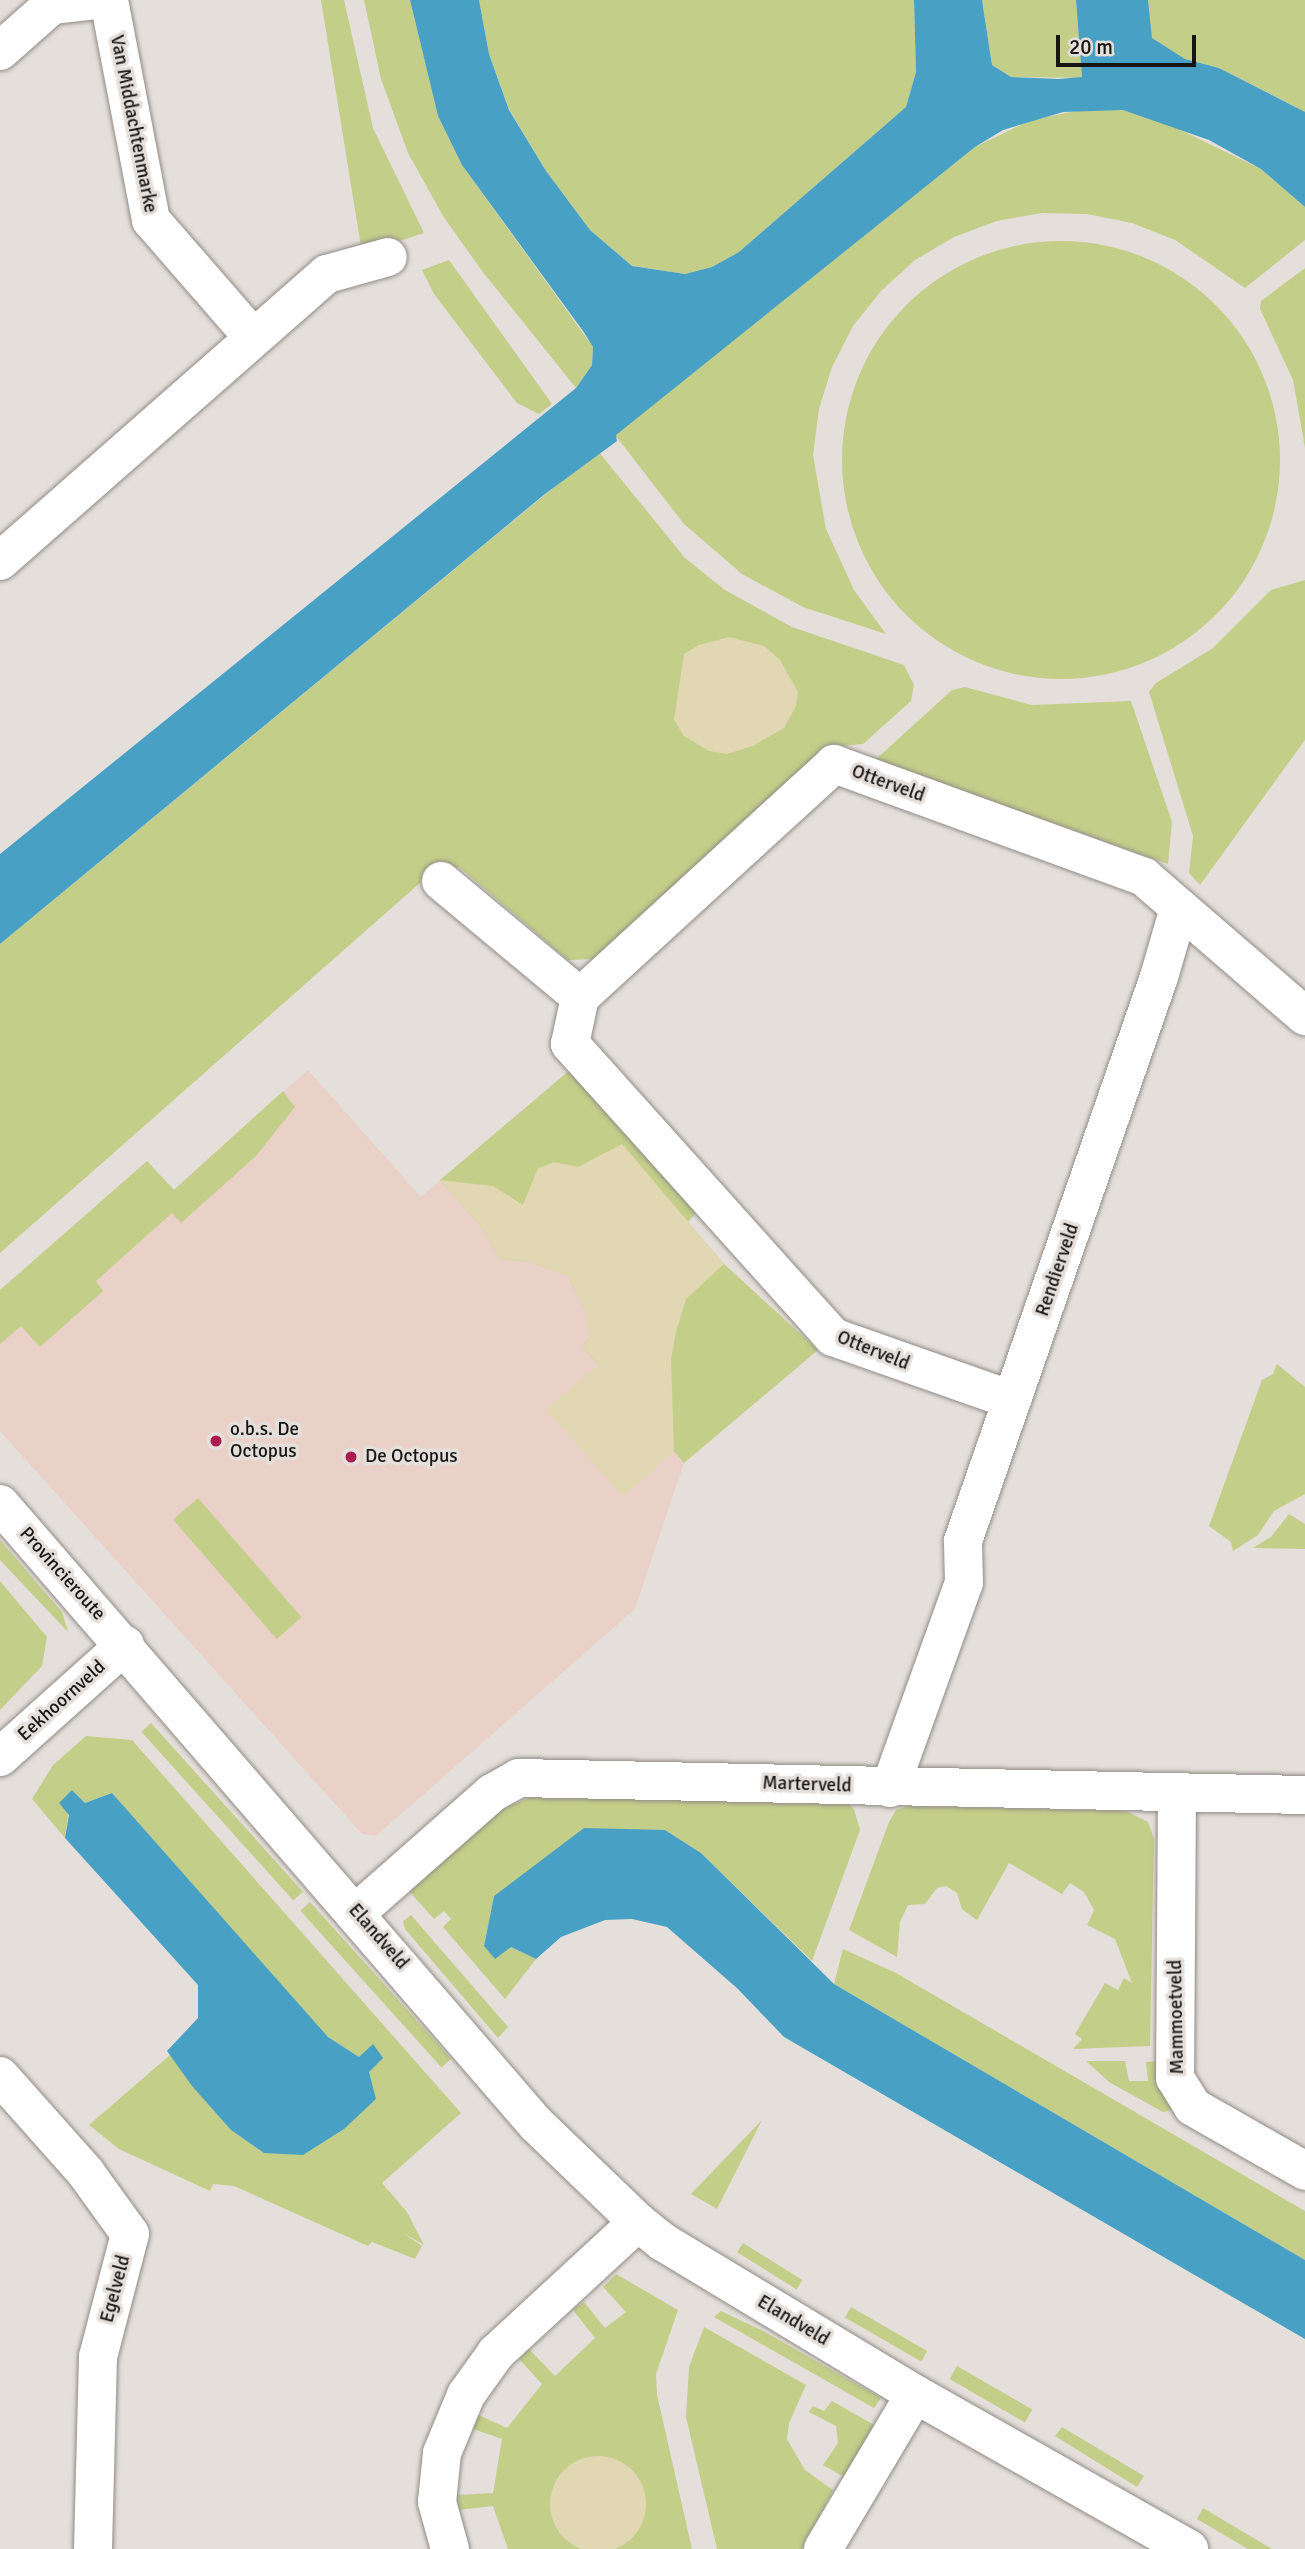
<!DOCTYPE html>
<html>
<head>
<meta charset="utf-8">
<style>
  body { margin:0 }
  #map { position:relative; width:1305px; height:2549px; overflow:hidden; background:#e5dfdb; font-family:Signika,sans-serif }
  div>[style] { position:absolute }
  .education>* { inset:0; background:#e9d1c8 }
  .green>* { inset:0; background:#c3ce89; transform-origin:0 0 }
  .round { border-radius:50% }
  .sand>* { inset:0; background:#e1d7b2 }
  .water>* { inset:0; background:#48a1c5 }
  .roads { filter:drop-shadow(0 0 2px #8f8b86) drop-shadow(0 0 2px #8f8b86) }
  .minor>* { height:38px; margin:-19px; padding:0 19px; transform-origin:19px; border-radius:19px; background:#fff }
  .dots>* { width:19px; height:19px; translate:-50% -50%; box-sizing:border-box; border:4px solid #e5dfdb; border-radius:50% }
  span { translate:-50% -50%; white-space:nowrap; text-align:center; line-height:1.15; -webkit-text-stroke:7px #e5dfdb; paint-order:stroke }
  .street-label { font-size:19px; color:#181614 }
  .poi-label { font-size:19px; color:#181614 }
  .left { translate:0 -50%; text-align:left }
  .scale { position:absolute; left:1056px; top:35px; width:140px; height:32px; box-sizing:border-box; border:4px solid #181614; border-top:0; padding-left:9px; font-size:21px; line-height:24px; white-space:nowrap; color:#181614; -webkit-text-stroke:5px #e5dfdb; paint-order:stroke }
</style>
</head>
<body>
<div id="map">
  <div class="education">
    <div style="clip-path:polygon(308px 1070px,421px 1197px,440px 1180px,481px 1227px,500px 1259px,530px 1262px,568px 1276px,588px 1315px,589px 1338px,584px 1347px,684px 1463px,635px 1609px,376px 1836px,362px 1834px,0 1431px,0 1344px)"></div>
  </div>
  <div class="green">
    <div style="clip-path:polygon(321px 0,344px 0,373px 128px,424px 233px,362px 253px)"></div>
    <div style="clip-path:polygon(364px 0,410px 0,438px 116px,462px 165px,593px 347px,592px 365px,576px 388px,482px 271px,443px 216px,408px 153px,381px 79px)"></div>
    <div style="clip-path:polygon(479px 0,914px 0,916px 72px,906px 107px,739px 252px,712px 267px,685px 274px,632px 266px,590px 230px,546px 171px,509px 109px,489px 54px)"></div>
    <div style="clip-path:polygon(982px 0,1076px 0,1082px 78px,1011px 77px,992px 65px)"></div>
    <div style="clip-path:polygon(1148px 0,1305px 0,1305px 156px,1296px 107px,1219px 68px,1185px 59px,1151px 38px)"></div>
    <div style="clip-path:polygon(1086px 109px,1123px 110px,1164px 122px,1261px 169px,1305px 207px,1305px 240px,1245px 288px,1175px 240px,1132px 223px,1087px 214px,1042px 213px,997px 221px,954px 237px,915px 260px,881px 291px,853px 326px,832px 367px,819px 409px,813px 455px,826px 529px,854px 590px,886px 634px,803px 607px,742px 574px,684px 524px,615px 435px,975px 147px,1031px 120px)"></div>
    <div class="round" style="left:842px;top:241px;width:438px;height:438px"></div>
    <div style="clip-path:polygon(449px 260px,552px 404px,539px 414px,517px 403px,434px 294px,422px 270px)"></div>
    <div style="clip-path:polygon(1305px 268px,1305px 448px,1293px 380px,1260px 309px,1261px 301px)"></div>
    <div style="clip-path:polygon(598px 451px,685px 558px,725px 590px,792px 627px,904px 665px,914px 685px,911px 701px,863px 744px,834px 747px,596px 959px,568px 960px,459px 867px,437px 868px,0 1253px,0 944px)"></div>
    <div style="clip-path:polygon(1305px 580px,1305px 740px,1200px 885px,1189px 873px,1193px 836px,1149px 692px,1156px 683px,1213px 648px,1271px 590px)"></div>
    <div style="clip-path:polygon(965px 687px,1032px 705px,1131px 701px,1172px 822px,1168px 864px,875px 760px,952px 690px)"></div>
    <div style="clip-path:polygon(571px 1069px,696px 1213px,688px 1222px,724px 1264px,818px 1350px,684px 1463px,583px 1347px,589px 1338px,588px 1315px,568px 1276px,530px 1262px,500px 1259px,481px 1227px,440px 1180px)"></div>
    <div style="clip-path:polygon(283px 1091px,295px 1107px,256px 1156px,181px 1223px,172px 1213px,96px 1281px,103px 1291px,40px 1347px,21px 1326px,0 1344px,0 1290px,147px 1161px,174px 1190px)"></div>
    <div style="clip-path:polygon(1277px 1364px,1305px 1387px,1305px 1494px,1274px 1511px,1258px 1535px,1233px 1551px,1231px 1542px,1209px 1526px,1262px 1380px,1273px 1374px)"></div>
    <div style="left:198px;top:1498px;width:158px;height:33px;rotate:49deg"></div>
    <div style="clip-path:polygon(1289px 1514px,1305px 1524px,1305px 1549px,1253px 1548px,1271px 1537px)"></div>
    <div style="clip-path:polygon(0 1540px,62px 1612px,68px 1632px,0 1560px)"></div>
    <div style="clip-path:polygon(0 1581px,47px 1637px,42px 1666px,0 1710px)"></div>
    <div style="left:151px;top:1723px;width:227px;height:13px;rotate:48deg"></div>
    <div style="clip-path:polygon(86px 1736px,132px 1740px,461px 2113px,382px 2183px,407px 2212px,424px 2245px,403px 2233px,422px 2246px,415px 2259px,372px 2242px,368px 2246px,234px 2186px,213px 2184px,210px 2191px,119px 2149px,89px 2125px,170px 2055px,231px 2130px,264px 2153px,359px 2057px,328px 2037px,282px 1990px,112px 1793px,85px 1803px,72px 1790px,65px 1838px,32px 1799px,53px 1765px)"></div>
    <div style="clip-path:polygon(532px 1797px,844px 1800px,854px 1809px,860px 1830px,812px 1961px,701px 1853px,665px 1830px,494px 1896px,484px 1946px,511px 1947px,536px 1959px,505px 1999px,443px 1927px,451px 1919px,444px 1911px,434px 1919px,406px 1888px,488px 1814px)"></div>
    <div style="clip-path:polygon(908px 1806px,1126px 1811px,1148px 1822px,1154px 1839px,1150px 2046px,1073px 2049px,1082px 2039px,1075px 2034px,1105px 1983px,1118px 1990px,1124px 1978px,1132px 1983px,1115px 1939px,1087px 1925px,1094px 1910px,1084px 1892px,1070px 1883px,1062px 1894px,1009px 1863px,977px 1920px,962px 1909px,957px 1893px,946px 1886px,937px 1888px,925px 1904px,908px 1905px,900px 1922px,897px 1957px,849px 1930px,889px 1822px,896px 1810px)"></div>
    <div style="left:310px;top:1902px;width:211px;height:13px;rotate:48deg"></div>
    <div style="clip-path:polygon(411px 1915px,508px 2027px,498px 2038px,405px 1929px,403px 1921px)"></div>
    <div style="clip-path:polygon(843px 1949px,896px 1973px,1305px 2211px,1305px 2260px,834px 1984px)"></div>
    <div style="clip-path:polygon(1086px 2061px,1125px 2061px,1129px 2081px,1148px 2081px,1146px 2062px,1161px 2061px,1172px 2110px,1163px 2112px,1109px 2082px)"></div>
    <div style="clip-path:polygon(762px 2120px,717px 2209px,691px 2194px)"></div>
    <div style="left:743px;top:2243px;width:70px;height:11px;rotate:32deg"></div>
    <div style="clip-path:polygon(616px 2274px,678px 2310px,656px 2374px,657px 2395px,692px 2549px,508px 2549px,493px 2506px,459px 2510px,457px 2495px,493px 2493px,502px 2439px,470px 2428px,474px 2413px,507px 2428px,542px 2384px,519px 2359px,529px 2349px,555px 2376px,595px 2338px,573px 2310px,584px 2302px,605px 2328px,626px 2312px,603px 2287px)"></div>
    <div style="left:851px;top:2307px;width:88px;height:12px;rotate:30deg"></div>
    <div style="clip-path:polygon(721px 2311px,765px 2332px,881px 2398px,874px 2408px,714px 2317px)"></div>
    <div style="clip-path:polygon(704px 2327px,806px 2385px,789px 2423px,787px 2439px,805px 2470px,833px 2490px,802px 2549px,717px 2549px,686px 2417px,689px 2367px)"></div>
    <div style="left:957px;top:2366px;width:87px;height:15px;rotate:30deg"></div>
    <div style="clip-path:polygon(832px 2401px,876px 2426px,846px 2478px,823px 2465px,838px 2443px,836px 2426px,809px 2412px,813px 2406px,824px 2411px)"></div>
    <div style="clip-path:polygon(1062px 2427px,1144px 2476px,1137px 2487px,1055px 2436px)"></div>
    <div style="clip-path:polygon(1203px 2508px,1272px 2549px,1248px 2549px,1197px 2519px)"></div>
  </div>
  <div class="sand">
    <div style="clip-path:polygon(729px 637px,764px 646px,780px 660px,798px 692px,796px 706px,784px 728px,753px 746px,727px 754px,709px 751px,684px 736px,674px 720px,684px 654px,699px 645px)"></div>
    <div style="clip-path:polygon(622px 1144px,724px 1264px,686px 1299px,676px 1332px,671px 1360px,674px 1451px,623px 1497px,546px 1409px,599px 1365px,583px 1347px,589px 1338px,588px 1315px,568px 1276px,530px 1262px,500px 1259px,481px 1227px,440px 1180px,493px 1186px,523px 1205px,538px 1168px,554px 1162px,578px 1167px)"></div>
    <div class="round" style="left:550px;top:2456px;width:96px;height:96px"></div>
  </div>
  <div class="water">
    <div style="clip-path:polygon(410px 0,479px 0,489px 54px,509px 110px,546px 171px,590px 230px,632px 266px,685px 274px,712px 267px,739px 252px,906px 107px,916px 72px,914px 0,982px 0,992px 65px,1011px 77px,1059px 79px,1082px 77px,1076px 0,1148px 0,1152px 38px,1185px 59px,1219px 68px,1305px 112px,1305px 207px,1261px 169px,1209px 140px,1123px 110px,1063px 112px,1003px 130px,975px 147px,616px 435px,617px 441px,545px 494px,0 944px,0 854px,576px 388px,592px 365px,593px 347px,583px 331px,462px 165px,438px 116px)"></div>
    <div style="clip-path:polygon(72px 1790px,85px 1803px,112px 1793px,328px 2037px,359px 2057px,373px 2044px,383px 2058px,369px 2072px,376px 2099px,344px 2129px,303px 2155px,264px 2153px,231px 2130px,192px 2086px,167px 2051px,198px 2018px,198px 1985px,65px 1838px,69px 1815px,59px 1803px)"></div>
    <div style="clip-path:polygon(584px 1828px,665px 1830px,701px 1853px,834px 1984px,1305px 2260px,1305px 2339px,784px 2037px,738px 1989px,667px 1927px,632px 1919px,605px 1920px,561px 1937px,536px 1959px,511px 1947px,495px 1959px,484px 1946px,494px 1896px)"></div>
  </div>
  <div class="roads">
    <div class="minor">
      <div style="left:109px;top:0;width:224px;rotate:79.2deg"></div>
      <div style="left:151px;top:220px;width:154px;rotate:49deg"></div>
      <div style="left:0;top:51px;width:69px;rotate:-41.5deg"></div>
      <div style="left:52px;top:5px;width:44px;rotate:-6.5deg"></div>
      <div style="left:0;top:561px;width:435px;rotate:-41.3deg"></div>
      <div style="left:327px;top:274px;width:63px;rotate:-15.6deg"></div>
      <div style="left:441px;top:881px;width:181px;rotate:39.8deg"></div>
      <div style="left:1012px;top:1400px;width:190px;rotate:-160.6deg"></div>
      <div style="left:833px;top:1337px;width:394px;rotate:-131.9deg"></div>
      <div style="left:570px;top:1044px;width:48px;rotate:-78deg"></div>
      <div style="left:580px;top:997px;width:345px;rotate:-42.5deg"></div>
      <div style="left:834px;top:764px;width:330px;rotate:20deg"></div>
      <div style="left:1144px;top:877px;width:213px;rotate:40.8deg"></div>
      <div style="left:0;top:1504px;width:820px;rotate:49.16deg"></div>
      <div style="left:536px;top:2124px;width:141px;rotate:43.9deg"></div>
      <div style="left:638px;top:2222px;width:32px;rotate:39deg"></div>
      <div style="left:663px;top:2242px;width:294px;rotate:31.1deg"></div>
      <div style="left:915px;top:2394px;width:315px;rotate:29.5deg"></div>
      <div style="left:0;top:1757px;width:168px;rotate:-41.9deg"></div>
      <div style="left:890px;top:1788px;width:218px;rotate:-70.2deg"></div>
      <div style="left:964px;top:1583px;width:42px;rotate:-91.4deg"></div>
      <div style="left:963px;top:1541px;width:597px;rotate:-70.84deg"></div>
      <div style="left:1159px;top:977px;width:72px;rotate:-73.8deg"></div>
      <div style="left:1177px;top:1794px;width:284px;rotate:90.4deg"></div>
      <div style="left:1175px;top:2078px;width:34px;rotate:58deg"></div>
      <div style="left:1193px;top:2107px;width:129px;rotate:29.7deg"></div>
      <div style="left:357px;top:1912px;width:180px;rotate:-41.4deg"></div>
      <div style="left:492px;top:1793px;width:31px;rotate:-29deg"></div>
      <div style="left:519px;top:1778px;width:786px;rotate:1.24deg"></div>
      <div style="left:0;top:2076px;width:130px;rotate:48.4deg"></div>
      <div style="left:86px;top:2173px;width:75px;rotate:54.2deg"></div>
      <div style="left:130px;top:2234px;width:127px;rotate:104.6deg"></div>
      <div style="left:98px;top:2357px;width:192px;rotate:91.5deg"></div>
      <div style="left:450px;top:2549px;width:49px;rotate:-105.5deg"></div>
      <div style="left:437px;top:2502px;width:49px;rotate:-84.2deg"></div>
      <div style="left:442px;top:2453px;width:63px;rotate:-67.5deg"></div>
      <div style="left:466px;top:2395px;width:52px;rotate:-54.5deg"></div>
      <div style="left:496px;top:2353px;width:193px;rotate:-42.7deg"></div>
      <div style="left:823px;top:2549px;width:180px;rotate:-59.3deg"></div>
    </div>
  </div>
  <div class="dots">
    <div style="left:216px;top:1441px;background:#ac1c53"></div>
    <div style="left:351px;top:1457px;background:#ac1c53"></div>
  </div>
  <div class="street-label">
    <span style="left:133px;top:124px;rotate:79deg">Van Middachtenmarke</span>
    <span style="left:888px;top:784px;rotate:20deg">Otterveld</span>
    <span style="left:1058px;top:1270px;rotate:-71deg">Rendierveld</span>
    <span style="left:873px;top:1351px;rotate:22deg">Otterveld</span>
    <span style="left:62px;top:1574px;rotate:48deg">Provincieroute</span>
    <span style="left:62px;top:1701px;rotate:-42deg">Eekhoornveld</span>
    <span style="left:807px;top:1785px;rotate:2deg">Marterveld</span>
    <span style="left:378px;top:1937px;rotate:49deg">Elandveld</span>
    <span style="left:1177px;top:2017px;rotate:-91deg">Mammoetveld</span>
    <span style="left:116px;top:2289px;rotate:-75deg">Egelveld</span>
    <span style="left:793px;top:2321px;rotate:31deg">Elandveld</span>
  </div>
  <div class="poi-label">
    <span class="left" style="left:230px;top:1441px">o.b.s. De<br>Octopus</span>
    <span class="left" style="left:365px;top:1457px">De Octopus</span>
  </div>
  <div class="scale">20 m</div>
</div>
</body>
</html>
